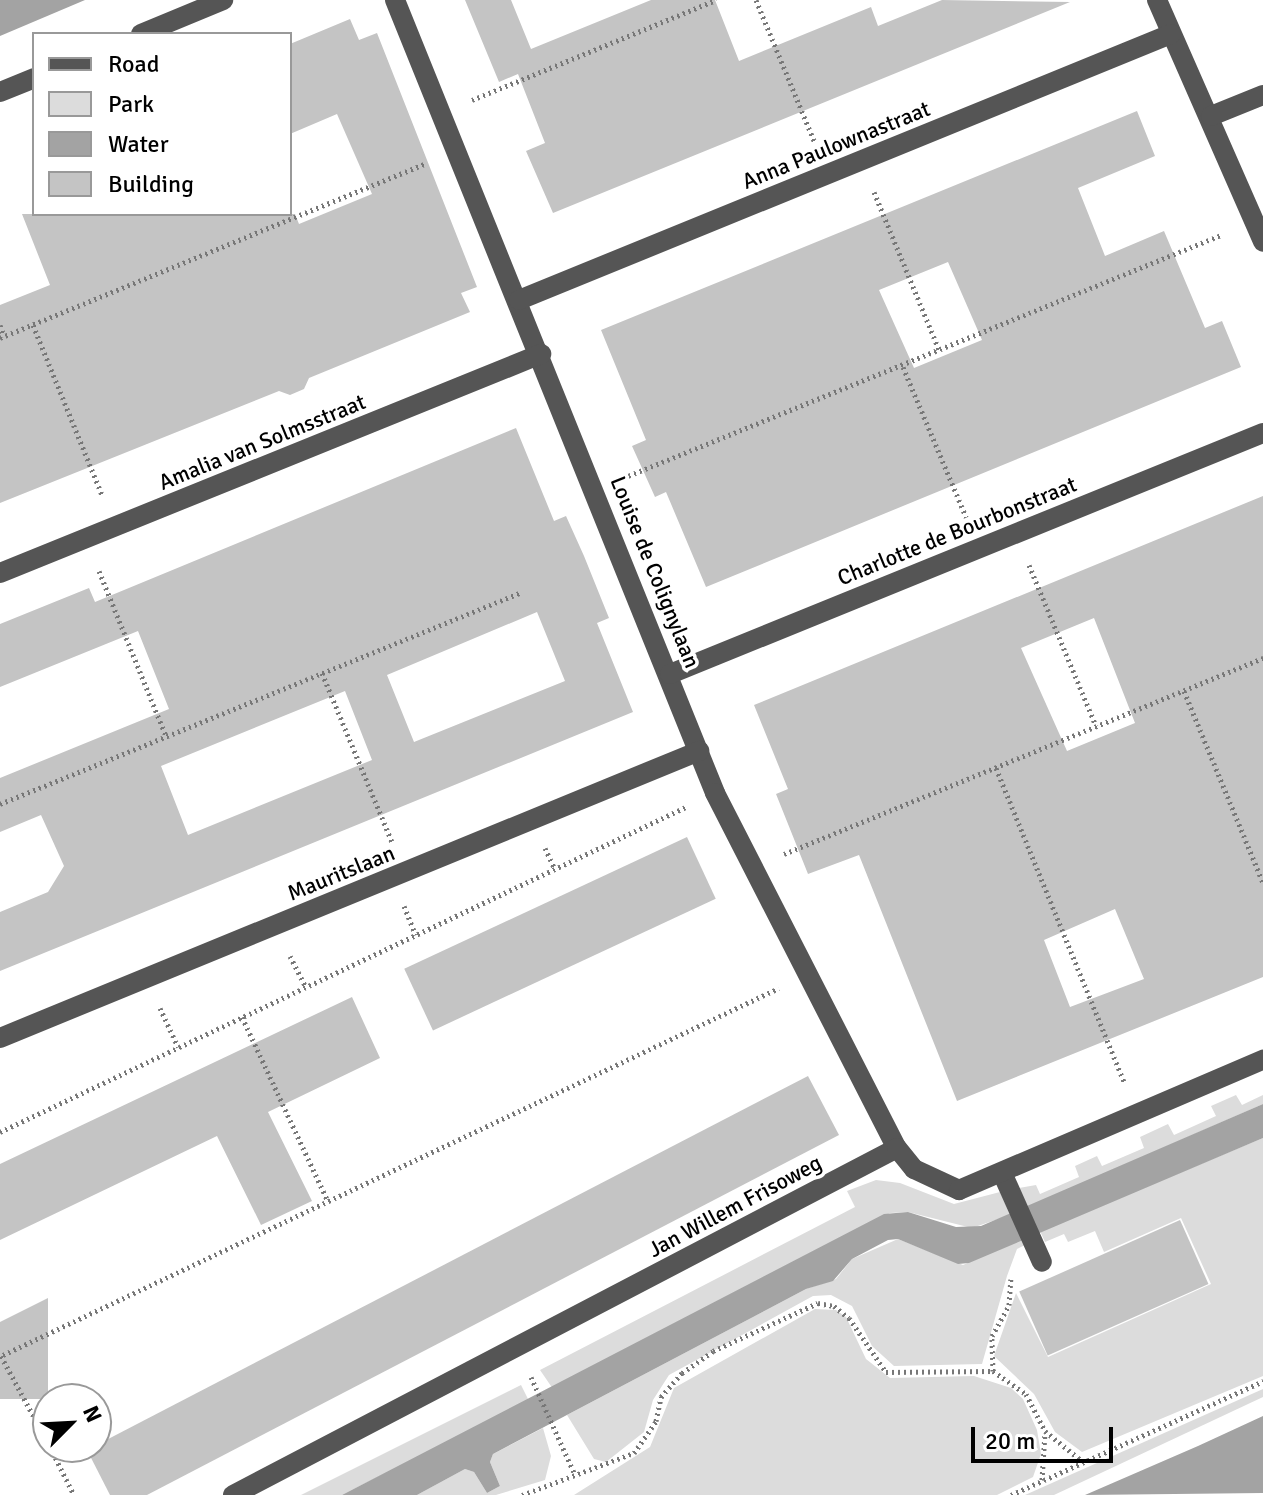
<!DOCTYPE html>
<html>
<head>
<meta charset="utf-8">
<style>
  body { margin:0 }
  #map { position:relative; width:1263px; height:1495px; overflow:hidden; background:#fff; font-family:Signika,sans-serif }
  div>[style] { position:absolute }
  .green>* { inset:0; background:#dcdcdc }
  .water>* { inset:0; background:#a3a3a3 }
  .building>* { inset:0; background:#c4c4c4; transform-origin:0 0 }
  .path>* { height:5px; margin-top:-2.5px; transform-origin:0; background:repeating-linear-gradient(90deg,#777 0 2px,transparent 0 6px) }
  .minor>* { height:20px; margin:-10px; padding:0 10px; transform-origin:10px; border-radius:10px; background:#555 }
  span { translate:-50% -50%; white-space:nowrap; text-align:center; line-height:1.15; -webkit-text-stroke:7px #fff; paint-order:stroke }
  .street-label { font-size:22px; color:#000 }
  .legend { position:absolute; left:32px; top:32px; width:260px; height:184px; box-sizing:border-box; background:#fff; border:2px solid #999; margin:0; padding:10px 14px; list-style:none; font-size:24px; color:#000 }
  .legend li { display:flex; align-items:center; gap:16px; height:40px }
  .legend b { width:40px; border:2px solid #999 }
  .north { position:absolute; left:32px; top:1383px; width:80px; height:80px; box-sizing:border-box; background:#fff; border:2px solid #999; border-radius:50%; rotate:66deg; font-size:22px; font-weight:700; line-height:32px; text-align:center; color:#000 }
  .north::after { content:''; display:block; margin:auto; width:28px; height:36px; background:#000; clip-path:polygon(50% 0,100% 100%,50% 72%,0 100%) }
  .scale { position:absolute; left:971px; top:1427px; width:142px; height:36px; box-sizing:border-box; border:4px solid #000; border-top:0; padding-left:10px; font-size:24px; line-height:28px; white-space:nowrap; color:#000; -webkit-text-stroke:6px #fff; paint-order:stroke }
</style>
</head>
<body>
<div id="map">
  <div class="green">
    <div style="clip-path:polygon(1236px 1095px,1242px 1105px,1263px 1095px,1263px 1104px,1028px 1207px,1019px 1188px,1036px 1185px,1040px 1194px,1079px 1177px,1075px 1166px,1097px 1156px,1102px 1166px,1144px 1148px,1140px 1137px,1168px 1124px,1174px 1135px,1216px 1116px,1211px 1106px)"></div>
    <div style="clip-path:polygon(1263px 1138px,1263px 1376px,1082px 1452px,1055px 1432px,1034px 1394px,994px 1356px,1016px 1293px,1048px 1357px,1211px 1284px,1181px 1218px,1104px 1252px,1095px 1231px,1068px 1242px,1064px 1234px,1045px 1242px,1040px 1231px)"></div>
    <div style="clip-path:polygon(876px 1180px,900px 1183px,954px 1204px,1000px 1192px,1010px 1215px,972px 1228px,908px 1212px,890px 1213px,553px 1389px,540px 1370px,855px 1207px,847px 1191px)"></div>
    <div style="clip-path:polygon(898px 1239px,963px 1265px,1022px 1239px,1025px 1245px,1017px 1249px,1007px 1276px,982px 1364px,894px 1366px,872px 1346px,852px 1306px,831px 1295px,813px 1296px,669px 1375px,653px 1400px,644px 1432px,606px 1462px,594px 1459px,567px 1415px,806px 1289px,836px 1279px,852px 1259px)"></div>
    <div style="clip-path:polygon(815px 1309px,836px 1310px,846px 1317px,866px 1359px,890px 1378px,974px 1376px,1011px 1388px,1023px 1399px,1037px 1430px,1041px 1454px,1033px 1477px,997px 1495px,574px 1495px,650px 1447px,674px 1388px)"></div>
    <div style="clip-path:polygon(521px 1385px,529px 1401px,342px 1495px,301px 1495px)"></div>
    <div style="clip-path:polygon(1263px 1389px,1263px 1397px,1054px 1495px,1025px 1495px)"></div>
    <div style="clip-path:polygon(543px 1428px,551px 1456px,545px 1480px,496px 1495px,417px 1495px,465px 1469px,474px 1472px,487px 1493px,500px 1486px,490px 1462px,493px 1454px)"></div>
  </div>
  <div class="water">
    <div style="clip-path:polygon(0 0,85px 0,0 36px)"></div>
    <div style="clip-path:polygon(1263px 1104px,1263px 1138px,969px 1263px,958px 1264px,898px 1239px,888px 1240px,852px 1259px,833px 1281px,806px 1289px,493px 1454px,490px 1462px,500px 1486px,487px 1493px,474px 1472px,465px 1469px,417px 1495px,342px 1495px,884px 1214px,908px 1212px,956px 1227px,981px 1226px)"></div>
    <div style="clip-path:polygon(1263px 1416px,1263px 1493px,1085px 1495px,1198px 1446px)"></div>
  </div>
  <div class="building">
    <div style="clip-path:polygon(465px 0,511px 0,531px 49px,651px 0,715px 0,739px 61px,871px 7px,878px 26px,942px 0,1070px 2px,553px 213px,526px 151px,545px 143px,518px 74px,499px 82px)"></div>
    <div style="clip-path:polygon(350px 19px,359px 40px,377px 33px,477px 287px,461px 293px,470px 312px,309px 378px,304px 389px,290px 395px,279px 391px,0 503px,0 305px,50px 285px,22px 214px,295px 214px,299px 224px,372px 194px,337px 114px,290px 134px,290px 44px)"></div>
    <div style="clip-path:polygon(evenodd,1137px 111px,1155px 156px,1078px 188px,1105px 256px,1164px 231px,1205px 328px,1222px 321px,1241px 367px,706px 587px,666px 492px,655px 497px,632px 446px,646px 440px,601px 330px,1137px 111px,948px 262px,982px 340px,914px 368px,879px 290px,948px 262px)"></div>
    <div style="clip-path:polygon(evenodd,516px 428px,554px 521px,566px 516px,584px 556px,609px 618px,597px 623px,633px 712px,0 971px,0 912px,48px 892px,64px 866px,41px 815px,0 832px,0 778px,169px 709px,138px 631px,0 687px,0 624px,89px 588px,95px 602px,516px 428px,537px 612px,565px 681px,414px 742px,387px 675px,537px 612px,516px 428px,345px 691px,372px 760px,188px 835px,161px 766px,345px 691px)"></div>
    <div style="clip-path:polygon(evenodd,1263px 496px,1263px 977px,957px 1101px,859px 855px,808px 874px,776px 794px,788px 789px,754px 705px,1263px 496px,1094px 618px,1135px 723px,1067px 751px,1021px 648px,1094px 618px,1263px 496px,1115px 909px,1144px 979px,1070px 1007px,1044px 940px,1115px 909px)"></div>
    <div style="left:687px;top:837px;width:68px;height:312px;rotate:65deg"></div>
    <div style="clip-path:polygon(352px 997px,380px 1058px,268px 1112px,312px 1201px,261px 1225px,217px 1136px,0 1240px,0 1164px)"></div>
    <div style="clip-path:polygon(808px 1076px,839px 1135px,147px 1495px,110px 1495px,87px 1450px)"></div>
    <div style="left:1180px;top:1220px;width:70px;height:176px;rotate:66deg"></div>
    <div style="clip-path:polygon(48px 1298px,48px 1399px,0 1399px,0 1322px)"></div>
  </div>
  <div class="path">
    <div style="left:756px;top:0;width:155px;rotate:67.6deg"></div>
    <div style="left:472px;top:100px;width:264px;rotate:-22.3deg"></div>
    <div style="left:874px;top:192px;width:171px;rotate:67.6deg"></div>
    <div style="left:0;top:325px;width:12px;rotate:70deg"></div>
    <div style="left:33px;top:325px;width:183px;rotate:67.9deg"></div>
    <div style="left:0;top:338px;width:461px;rotate:-22.3deg"></div>
    <div style="left:903px;top:367px;width:163px;rotate:67.2deg"></div>
    <div style="left:623px;top:478px;width:645px;rotate:-22.11deg"></div>
    <div style="left:1029px;top:565px;width:174px;rotate:67.4deg"></div>
    <div style="left:99px;top:571px;width:178px;rotate:67.9deg"></div>
    <div style="left:322px;top:673px;width:183px;rotate:67.5deg"></div>
    <div style="left:1184px;top:691px;width:208px;rotate:67.6deg"></div>
    <div style="left:996px;top:768px;width:339px;rotate:67.8deg"></div>
    <div style="left:0;top:804px;width:563px;rotate:-22.1deg"></div>
    <div style="left:545px;top:848px;width:23px;rotate:65deg"></div>
    <div style="left:784px;top:854px;width:518px;rotate:-22.25deg"></div>
    <div style="left:404px;top:906px;width:31px;rotate:68deg"></div>
    <div style="left:290px;top:956px;width:35px;rotate:63deg"></div>
    <div style="left:160px;top:1008px;width:43px;rotate:65.2deg"></div>
    <div style="left:242px;top:1017px;width:201px;rotate:65deg"></div>
    <div style="left:0;top:1132px;width:759px;rotate:-25.35deg"></div>
    <div style="left:3px;top:1355px;width:858px;rotate:-25.31deg"></div>
    <div style="left:1px;top:1356px;width:99px;rotate:61.6deg"></div>
    <div style="left:993px;top:1371px;width:35px;rotate:-92deg"></div>
    <div style="left:992px;top:1336px;width:35px;rotate:-61deg"></div>
    <div style="left:1009px;top:1305px;width:26px;rotate:-86deg"></div>
    <div style="left:531px;top:1377px;width:107px;rotate:65.8deg"></div>
    <div style="left:50px;top:1447px;width:54px;rotate:63.4deg"></div>
    <div style="left:1042px;top:1480px;width:48px;rotate:-86.4deg"></div>
    <div style="left:522px;top:1495px;width:120px;rotate:-20.6deg"></div>
    <div style="left:634px;top:1453px;width:39px;rotate:-55deg"></div>
    <div style="left:656px;top:1421px;width:25px;rotate:-78deg"></div>
    <div style="left:661px;top:1397px;width:32px;rotate:-49deg"></div>
    <div style="left:682px;top:1373px;width:38px;rotate:-35deg"></div>
    <div style="left:713px;top:1351px;width:115px;rotate:-24.6deg"></div>
    <div style="left:818px;top:1303px;width:16px;rotate:11deg"></div>
    <div style="left:834px;top:1306px;width:19px;rotate:39deg"></div>
    <div style="left:849px;top:1318px;width:65px;rotate:55.6deg"></div>
    <div style="left:886px;top:1372px;width:107px;rotate:-0.5deg"></div>
    <div style="left:993px;top:1371px;width:40px;rotate:34.9deg"></div>
    <div style="left:1026px;top:1394px;width:42px;rotate:62.8deg"></div>
    <div style="left:1045px;top:1431px;width:48px;rotate:39deg"></div>
    <div style="left:1011px;top:1495px;width:277px;rotate:-24.3deg"></div>
  </div>
  <div class="minor">
    <div style="left:395px;top:0;width:855px;rotate:68.02deg"></div>
    <div style="left:715px;top:793px;width:399px;rotate:62.9deg"></div>
    <div style="left:1157px;top:0;width:264px;rotate:66.3deg"></div>
    <div style="left:141px;top:34px;width:89px;rotate:-22.5deg"></div>
    <div style="left:0;top:92px;width:37px;rotate:-22deg"></div>
    <div style="left:1211px;top:116px;width:56px;rotate:-22deg"></div>
    <div style="left:519px;top:300px;width:704px;rotate:-22.19deg"></div>
    <div style="left:0;top:573px;width:584px;rotate:-22.04deg"></div>
    <div style="left:670px;top:674px;width:640px;rotate:-22.12deg"></div>
    <div style="left:0;top:1038px;width:756px;rotate:-22.32deg"></div>
    <div style="left:1003px;top:1175px;width:95px;rotate:65.9deg"></div>
    <div style="left:233px;top:1495px;width:749px;rotate:-27.59deg"></div>
    <div style="left:897px;top:1148px;width:27px;rotate:51deg"></div>
    <div style="left:914px;top:1169px;width:50px;rotate:25deg"></div>
    <div style="left:959px;top:1190px;width:331px;rotate:-23.2deg"></div>
  </div>
  <div class="street-label">
    <span style="left:836px;top:145px;rotate:-22deg">Anna Paulownastraat</span>
    <span style="left:262px;top:442px;rotate:-22deg">Amalia van Solmsstraat</span>
    <span style="left:957px;top:531px;rotate:-22deg">Charlotte de Bourbonstraat</span>
    <span style="left:655px;top:572px;rotate:68deg">Louise de Colignylaan</span>
    <span style="left:341px;top:873px;rotate:-22deg">Mauritslaan</span>
    <span style="left:735px;top:1206px;rotate:-28deg">Jan Willem Frisoweg</span>
  </div>
  <ul class="legend">
  <li><b style="height:10px;background:#555"></b>Road</li>
  <li><b style="height:22px;background:#dcdcdc"></b>Park</li>
  <li><b style="height:22px;background:#a3a3a3"></b>Water</li>
  <li><b style="height:22px;background:#c4c4c4"></b>Building</li>
  </ul>
  <div class="north">N</div>
  <div class="scale">20 m</div>
</div>
</body>
</html>
